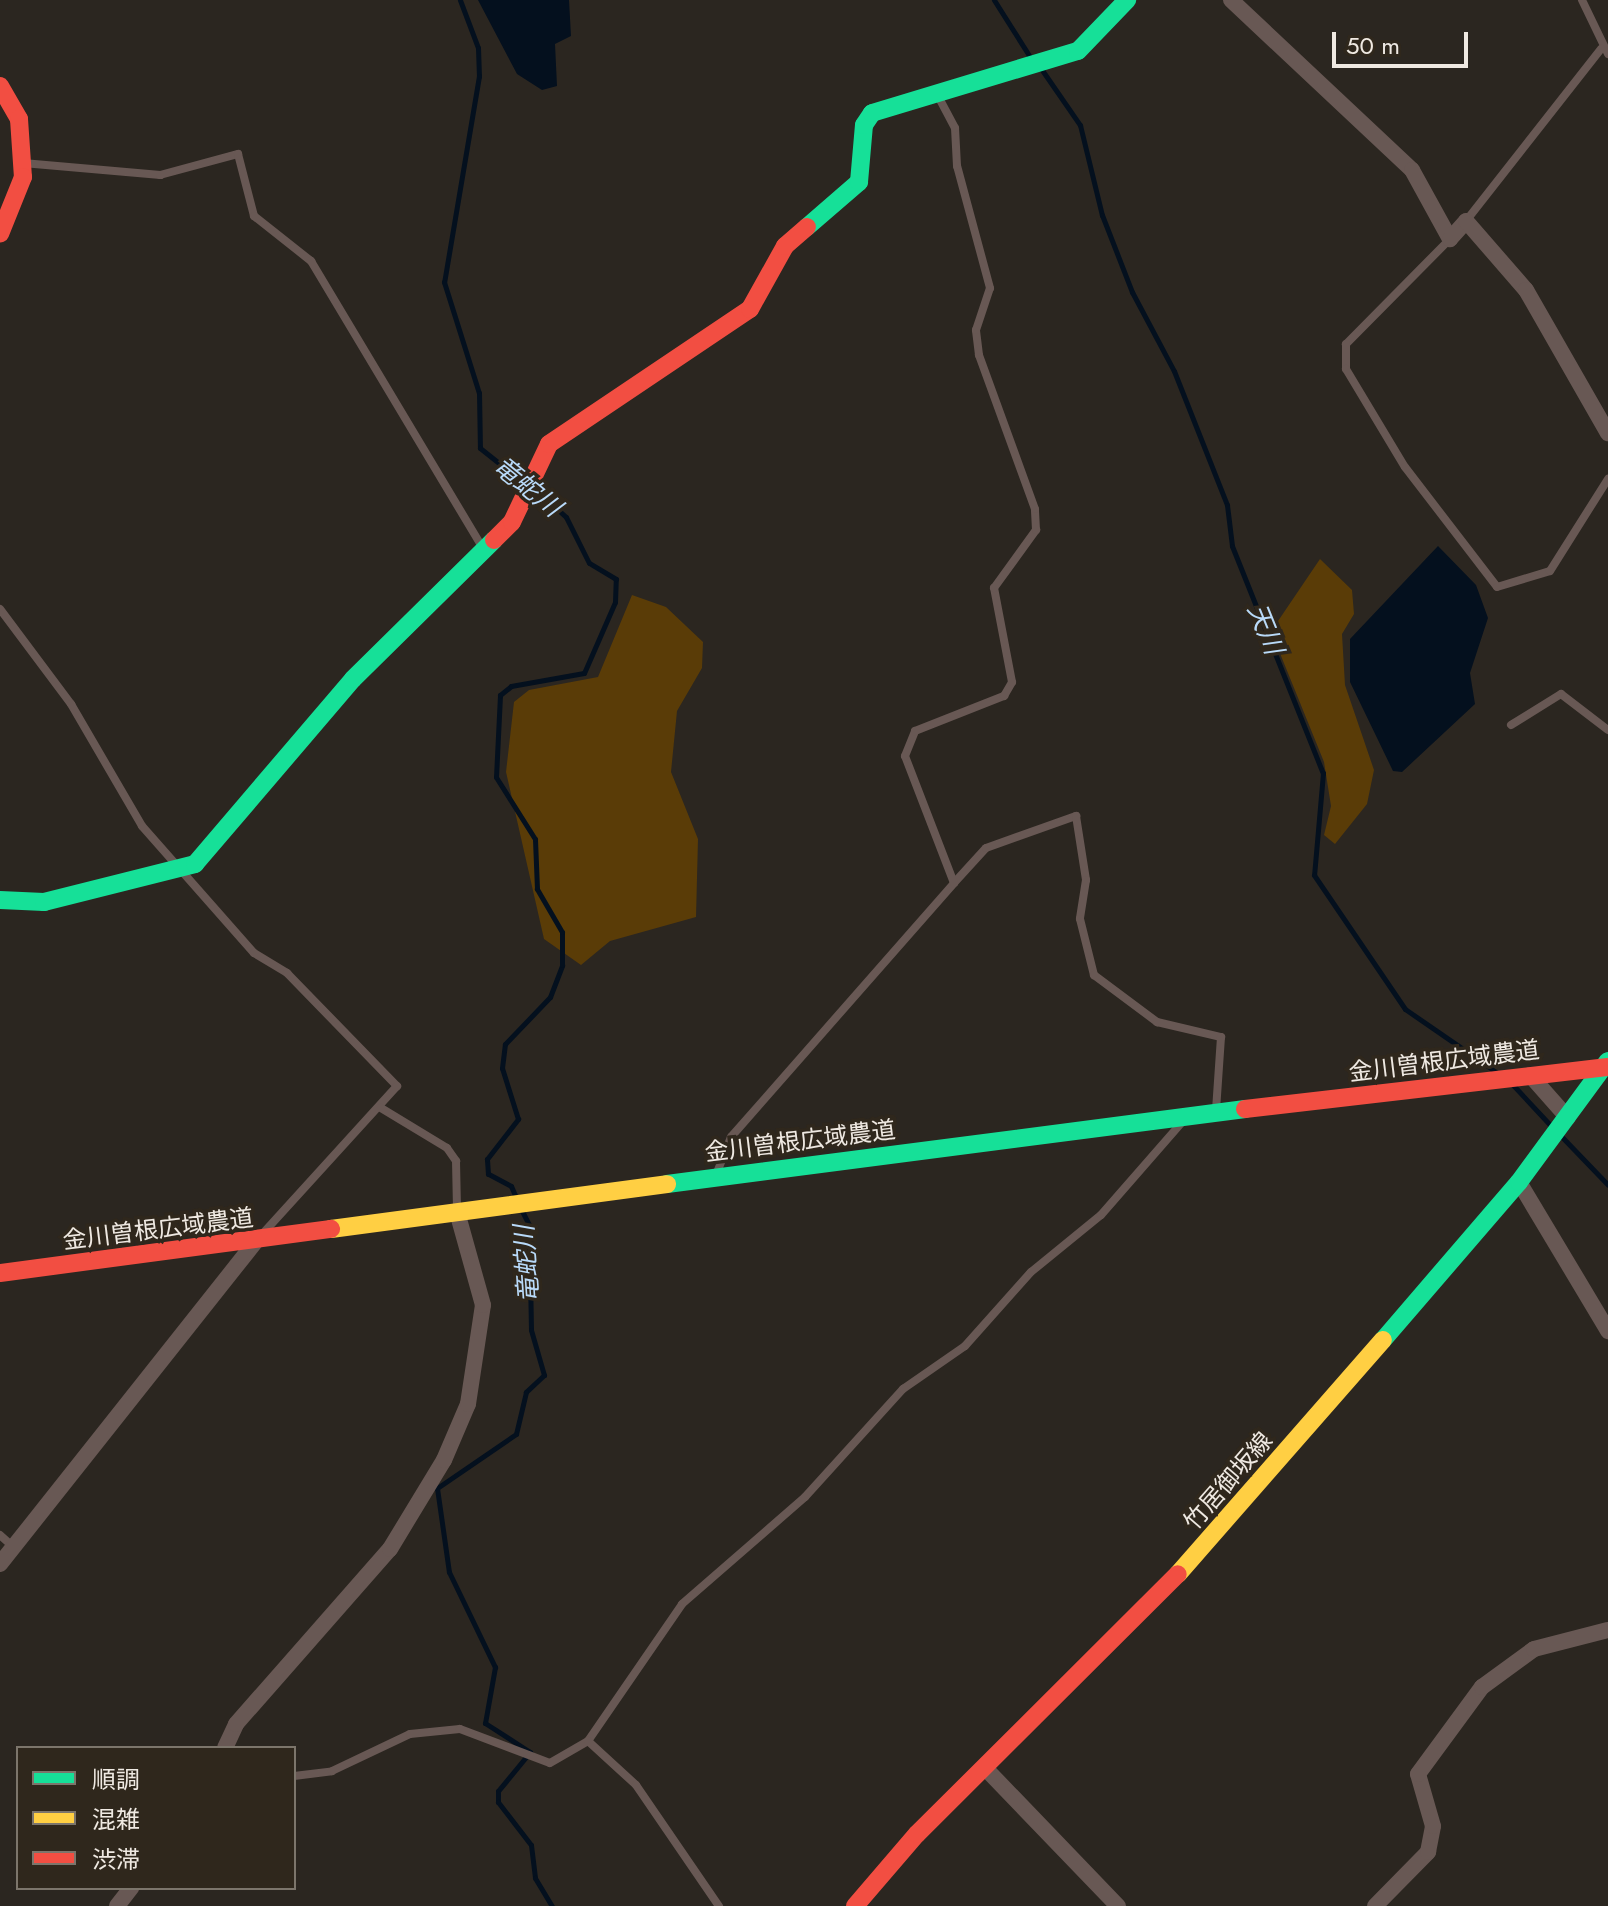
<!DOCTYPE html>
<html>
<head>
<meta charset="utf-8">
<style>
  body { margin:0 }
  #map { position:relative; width:1608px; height:1906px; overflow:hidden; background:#2b2620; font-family:Jost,"Noto Sans JP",sans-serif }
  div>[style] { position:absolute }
  .green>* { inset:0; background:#5a3c07 }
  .water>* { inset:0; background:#04101e }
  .stream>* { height:5px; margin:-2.5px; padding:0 2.5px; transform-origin:2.5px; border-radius:2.5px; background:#04101e }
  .lane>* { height:8px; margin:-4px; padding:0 4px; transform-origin:4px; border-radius:4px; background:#685854 }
  .street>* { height:16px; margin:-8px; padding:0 8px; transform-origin:8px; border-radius:8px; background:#685854 }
  .fast>* { height:18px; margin:-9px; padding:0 9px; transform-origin:9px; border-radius:9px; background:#16e098 }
  .slow>* { height:18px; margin:-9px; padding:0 9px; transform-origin:9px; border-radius:9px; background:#ffcf43 }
  .jam>* { height:18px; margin:-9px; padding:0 9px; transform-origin:9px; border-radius:9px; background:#f24e42 }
  span { translate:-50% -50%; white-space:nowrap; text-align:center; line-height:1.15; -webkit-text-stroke:7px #2f271c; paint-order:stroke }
  .street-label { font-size:24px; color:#efe9e2 }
  .water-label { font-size:26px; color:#b9daf9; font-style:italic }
  .legend { position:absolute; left:16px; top:1746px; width:280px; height:144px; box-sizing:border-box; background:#2f271c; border:2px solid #7c756b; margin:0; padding:10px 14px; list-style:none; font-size:24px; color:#efe9e2 }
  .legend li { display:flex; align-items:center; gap:16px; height:40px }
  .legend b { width:40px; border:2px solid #7c756b }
  .scale { position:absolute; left:1332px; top:32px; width:136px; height:36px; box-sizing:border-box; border:4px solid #efe9e2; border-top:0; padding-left:10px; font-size:24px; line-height:28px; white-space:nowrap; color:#efe9e2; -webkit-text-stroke:6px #2f271c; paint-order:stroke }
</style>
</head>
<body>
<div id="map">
  <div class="green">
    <div style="clip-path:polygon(1320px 559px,1352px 590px,1354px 614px,1342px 634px,1345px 685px,1374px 770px,1367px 804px,1335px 844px,1324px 835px,1331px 806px,1324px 762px,1277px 646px,1276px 624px)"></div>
    <div style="clip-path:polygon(632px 595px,666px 607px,703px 642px,702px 668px,677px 711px,671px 772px,698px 839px,696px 917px,610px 941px,581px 965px,544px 939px,506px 772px,514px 702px,529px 690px,598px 677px)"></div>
  </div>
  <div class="water">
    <div style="clip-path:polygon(478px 0,569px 0,571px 36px,555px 44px,557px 86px,542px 90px,517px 74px)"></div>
    <div style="clip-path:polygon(1438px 546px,1476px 585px,1488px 618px,1470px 673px,1475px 704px,1402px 772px,1393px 771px,1350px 682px,1350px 639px)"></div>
  </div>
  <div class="stream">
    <div style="left:460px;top:0;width:51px;rotate:69.4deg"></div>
    <div style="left:478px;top:48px;width:28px;rotate:88deg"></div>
    <div style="left:479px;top:76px;width:209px;rotate:99.6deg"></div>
    <div style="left:444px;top:282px;width:116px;rotate:72.5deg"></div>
    <div style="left:479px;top:393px;width:55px;rotate:89deg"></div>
    <div style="left:480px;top:448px;width:56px;rotate:38.5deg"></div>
    <div style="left:994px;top:0;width:71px;rotate:57.7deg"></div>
    <div style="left:1042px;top:70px;width:67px;rotate:55.4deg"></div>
    <div style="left:1080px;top:125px;width:93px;rotate:76.3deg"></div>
    <div style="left:1102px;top:215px;width:83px;rotate:68.7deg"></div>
    <div style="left:1132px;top:292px;width:89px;rotate:62deg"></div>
    <div style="left:1174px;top:371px;width:144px;rotate:68.4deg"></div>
    <div style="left:1227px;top:505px;width:41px;rotate:83deg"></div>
    <div style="left:1232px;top:546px;width:245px;rotate:68.2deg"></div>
    <div style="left:1323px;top:773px;width:102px;rotate:95deg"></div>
    <div style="left:1314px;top:875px;width:162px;rotate:55.8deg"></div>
    <div style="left:1405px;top:1009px;width:109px;rotate:34.6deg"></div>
    <div style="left:1513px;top:1085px;width:57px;rotate:47.1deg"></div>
    <div style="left:1562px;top:1137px;width:66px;rotate:46.2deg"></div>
    <div style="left:517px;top:1200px;width:15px;rotate:-113deg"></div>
    <div style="left:511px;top:1186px;width:26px;rotate:-152deg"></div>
    <div style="left:488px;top:1174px;width:15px;rotate:-94deg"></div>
    <div style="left:487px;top:1159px;width:51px;rotate:-52.2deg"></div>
    <div style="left:518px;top:1119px;width:53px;rotate:-107.4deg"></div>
    <div style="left:502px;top:1068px;width:24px;rotate:-83deg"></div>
    <div style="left:505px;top:1044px;width:65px;rotate:-46.2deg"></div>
    <div style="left:550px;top:997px;width:34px;rotate:-69deg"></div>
    <div style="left:562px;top:965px;width:33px;rotate:-90deg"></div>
    <div style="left:562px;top:932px;width:50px;rotate:-120.2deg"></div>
    <div style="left:537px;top:889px;width:50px;rotate:-92.3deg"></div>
    <div style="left:535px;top:839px;width:73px;rotate:-122.2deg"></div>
    <div style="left:496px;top:777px;width:82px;rotate:-87.2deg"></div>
    <div style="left:500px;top:695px;width:14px;rotate:-39deg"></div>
    <div style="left:511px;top:686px;width:74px;rotate:-10.1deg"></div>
    <div style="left:584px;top:673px;width:77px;rotate:-66.4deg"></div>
    <div style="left:615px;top:602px;width:23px;rotate:-88deg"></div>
    <div style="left:616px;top:579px;width:31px;rotate:-149deg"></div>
    <div style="left:589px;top:563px;width:51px;rotate:-116.6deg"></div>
    <div style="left:566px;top:517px;width:40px;rotate:-138deg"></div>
    <div style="left:521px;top:1209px;width:18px;rotate:63deg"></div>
    <div style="left:529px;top:1225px;width:105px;rotate:88.9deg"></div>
    <div style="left:531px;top:1330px;width:47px;rotate:73.9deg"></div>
    <div style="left:544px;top:1375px;width:25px;rotate:137deg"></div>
    <div style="left:526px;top:1392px;width:43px;rotate:103.4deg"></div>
    <div style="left:516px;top:1434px;width:96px;rotate:145.6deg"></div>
    <div style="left:437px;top:1488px;width:85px;rotate:81.9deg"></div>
    <div style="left:449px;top:1572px;width:106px;rotate:64.2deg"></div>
    <div style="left:495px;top:1667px;width:57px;rotate:100.1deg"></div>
    <div style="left:485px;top:1723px;width:54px;rotate:32.8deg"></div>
    <div style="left:530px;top:1752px;width:50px;rotate:129.4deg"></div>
    <div style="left:498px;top:1791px;width:11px;rotate:90deg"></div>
    <div style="left:498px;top:1802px;width:54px;rotate:52.5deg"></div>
    <div style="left:531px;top:1845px;width:33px;rotate:83deg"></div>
    <div style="left:535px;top:1878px;width:33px;rotate:59deg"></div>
  </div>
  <div class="lane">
    <div style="left:1582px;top:0;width:60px;rotate:64.3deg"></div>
    <div style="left:23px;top:163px;width:138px;rotate:5deg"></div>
    <div style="left:160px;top:175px;width:81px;rotate:-15.1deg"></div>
    <div style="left:238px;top:154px;width:64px;rotate:75.5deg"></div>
    <div style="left:254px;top:216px;width:73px;rotate:38.3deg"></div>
    <div style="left:311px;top:261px;width:333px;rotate:59.1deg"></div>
    <div style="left:1466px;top:221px;width:219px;rotate:-51.9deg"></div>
    <div style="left:1450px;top:239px;width:148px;rotate:134.7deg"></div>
    <div style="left:1346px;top:344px;width:25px;rotate:90deg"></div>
    <div style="left:1346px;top:369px;width:114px;rotate:59deg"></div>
    <div style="left:1405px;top:467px;width:151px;rotate:52.5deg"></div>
    <div style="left:1497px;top:587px;width:55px;rotate:-16.8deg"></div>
    <div style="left:1550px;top:571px;width:109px;rotate:-57.8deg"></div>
    <div style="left:0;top:609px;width:119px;rotate:53.2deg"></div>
    <div style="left:71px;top:704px;width:141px;rotate:59.8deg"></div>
    <div style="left:142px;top:826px;width:169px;rotate:48.6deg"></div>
    <div style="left:254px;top:953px;width:39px;rotate:31deg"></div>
    <div style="left:287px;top:973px;width:158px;rotate:45.8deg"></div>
    <div style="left:397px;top:1086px;width:197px;rotate:132.3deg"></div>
    <div style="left:1511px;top:725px;width:59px;rotate:-31.8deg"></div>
    <div style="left:1561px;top:694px;width:59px;rotate:37.5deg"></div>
    <div style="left:954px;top:883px;width:47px;rotate:-47.6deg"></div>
    <div style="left:986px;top:848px;width:96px;rotate:-19.6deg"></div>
    <div style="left:1076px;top:816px;width:65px;rotate:81.1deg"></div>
    <div style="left:1086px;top:880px;width:39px;rotate:99deg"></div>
    <div style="left:1080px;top:919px;width:58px;rotate:76deg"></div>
    <div style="left:1094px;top:975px;width:79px;rotate:36.7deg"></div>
    <div style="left:1157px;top:1022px;width:66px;rotate:13.2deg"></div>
    <div style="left:1221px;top:1037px;width:74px;rotate:93.9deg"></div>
    <div style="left:381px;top:1108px;width:77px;rotate:31.2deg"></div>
    <div style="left:447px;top:1148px;width:16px;rotate:55deg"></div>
    <div style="left:456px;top:1161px;width:49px;rotate:88.8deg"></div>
    <div style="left:716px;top:1175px;width:41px;rotate:-68.5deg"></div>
    <div style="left:731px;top:1137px;width:338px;rotate:-48.7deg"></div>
    <div style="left:954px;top:883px;width:136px;rotate:-111.1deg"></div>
    <div style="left:905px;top:756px;width:27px;rotate:-68deg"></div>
    <div style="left:915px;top:731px;width:96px;rotate:-21.5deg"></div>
    <div style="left:1004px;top:696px;width:16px;rotate:-60deg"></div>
    <div style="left:1012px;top:682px;width:96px;rotate:-100.8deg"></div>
    <div style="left:994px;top:588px;width:72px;rotate:-54.1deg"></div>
    <div style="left:1036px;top:530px;width:21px;rotate:-93deg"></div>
    <div style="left:1035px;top:509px;width:164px;rotate:-110deg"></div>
    <div style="left:979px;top:355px;width:25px;rotate:-97deg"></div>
    <div style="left:976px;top:330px;width:44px;rotate:-71.6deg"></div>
    <div style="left:990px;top:288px;width:126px;rotate:-105.1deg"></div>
    <div style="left:957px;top:166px;width:38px;rotate:-93deg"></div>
    <div style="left:955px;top:128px;width:36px;rotate:-118deg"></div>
    <div style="left:0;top:1535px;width:15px;rotate:42deg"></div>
    <div style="left:588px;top:1741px;width:166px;rotate:-55.5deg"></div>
    <div style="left:682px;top:1604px;width:163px;rotate:-41deg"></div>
    <div style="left:805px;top:1497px;width:146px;rotate:-47.8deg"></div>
    <div style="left:903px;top:1389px;width:75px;rotate:-34.7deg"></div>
    <div style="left:965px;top:1346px;width:99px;rotate:-48.3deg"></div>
    <div style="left:1031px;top:1272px;width:90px;rotate:-39.2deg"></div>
    <div style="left:1101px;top:1215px;width:126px;rotate:-48.9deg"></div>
    <div style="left:294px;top:1776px;width:38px;rotate:-7deg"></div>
    <div style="left:332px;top:1771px;width:86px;rotate:-25.4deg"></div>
    <div style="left:410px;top:1734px;width:50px;rotate:-5.7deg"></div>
    <div style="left:460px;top:1729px;width:96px;rotate:20.7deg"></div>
    <div style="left:550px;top:1763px;width:44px;rotate:-30.1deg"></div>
    <div style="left:588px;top:1741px;width:65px;rotate:42.5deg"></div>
    <div style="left:636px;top:1785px;width:147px;rotate:55.6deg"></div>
  </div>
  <div class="street">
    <div style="left:1231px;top:0;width:248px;rotate:43.2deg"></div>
    <div style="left:1412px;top:170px;width:79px;rotate:61.2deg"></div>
    <div style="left:1450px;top:239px;width:24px;rotate:-48deg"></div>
    <div style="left:1466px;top:221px;width:91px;rotate:49deg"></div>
    <div style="left:1526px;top:290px;width:165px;rotate:60.2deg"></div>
    <div style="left:1530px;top:1075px;width:57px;rotate:48.5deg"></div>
    <div style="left:1519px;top:1182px;width:174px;rotate:59.1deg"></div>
    <div style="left:0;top:1564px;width:414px;rotate:-51.6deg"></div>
    <div style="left:225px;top:1748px;width:26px;rotate:-65deg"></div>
    <div style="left:236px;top:1724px;width:233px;rotate:-48.7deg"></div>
    <div style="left:390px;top:1549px;width:104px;rotate:-58.8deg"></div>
    <div style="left:444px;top:1460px;width:61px;rotate:-66.8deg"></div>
    <div style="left:468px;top:1404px;width:100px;rotate:-81.4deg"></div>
    <div style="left:483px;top:1305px;width:97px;rotate:-105.6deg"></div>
    <div style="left:987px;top:1770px;width:189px;rotate:46.1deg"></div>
    <div style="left:117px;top:1906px;width:23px;rotate:-52deg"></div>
    <div style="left:1375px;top:1906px;width:76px;rotate:-45.5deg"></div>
    <div style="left:1428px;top:1852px;width:26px;rotate:-79deg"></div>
    <div style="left:1433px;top:1826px;width:54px;rotate:-106.1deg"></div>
    <div style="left:1418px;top:1774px;width:108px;rotate:-53.7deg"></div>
    <div style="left:1482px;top:1687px;width:64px;rotate:-36.2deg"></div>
    <div style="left:1534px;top:1649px;width:76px;rotate:-14.4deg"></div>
  </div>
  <div class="fast">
    <div style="left:807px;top:227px;width:69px;rotate:-40.9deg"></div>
    <div style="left:859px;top:182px;width:57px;rotate:-85deg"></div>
    <div style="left:864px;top:125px;width:14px;rotate:-56deg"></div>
    <div style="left:872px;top:113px;width:215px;rotate:-16.8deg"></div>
    <div style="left:1078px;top:51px;width:71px;rotate:-46.1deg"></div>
    <div style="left:0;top:900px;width:44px;rotate:2.6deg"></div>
    <div style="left:44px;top:902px;width:156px;rotate:-14.1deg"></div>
    <div style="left:195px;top:864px;width:243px;rotate:-49.5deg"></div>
    <div style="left:353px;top:679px;width:198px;rotate:-44.6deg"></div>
    <div style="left:667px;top:1184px;width:583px;rotate:-7.39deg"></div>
    <div style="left:1383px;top:1340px;width:208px;rotate:-49.3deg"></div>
    <div style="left:1519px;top:1182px;width:150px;rotate:-53.7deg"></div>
  </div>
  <div class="slow">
    <div style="left:331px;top:1229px;width:339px;rotate:-7.6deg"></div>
    <div style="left:1178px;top:1574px;width:311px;rotate:-48.8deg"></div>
  </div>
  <div class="jam">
    <div style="left:0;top:86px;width:38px;rotate:60deg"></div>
    <div style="left:19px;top:119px;width:58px;rotate:86.1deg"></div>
    <div style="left:23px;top:177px;width:61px;rotate:112deg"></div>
    <div style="left:494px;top:540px;width:25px;rotate:-45deg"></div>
    <div style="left:512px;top:522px;width:86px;rotate:-64.6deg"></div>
    <div style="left:549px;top:444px;width:242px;rotate:-33.9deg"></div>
    <div style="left:750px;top:309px;width:72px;rotate:-60.9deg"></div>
    <div style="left:785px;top:246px;width:29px;rotate:-41deg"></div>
    <div style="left:1245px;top:1109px;width:365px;rotate:-6.6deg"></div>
    <div style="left:0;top:1273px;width:334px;rotate:-7.6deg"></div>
    <div style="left:855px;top:1906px;width:95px;rotate:-49.3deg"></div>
    <div style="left:917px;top:1834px;width:368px;rotate:-44.9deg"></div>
  </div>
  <div class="street-label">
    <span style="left:1444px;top:1061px;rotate:-7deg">金川曽根広域農道</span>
    <span style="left:800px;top:1141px;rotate:-7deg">金川曽根広域農道</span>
    <span style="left:158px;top:1229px;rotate:-7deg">金川曽根広域農道</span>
    <span style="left:1228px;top:1481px;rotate:-49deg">竹居御坂線</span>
  </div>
  <div class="water-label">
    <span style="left:527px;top:487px;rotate:39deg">竜蛇川</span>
    <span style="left:1265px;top:629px;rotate:68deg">天川</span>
    <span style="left:527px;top:1264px;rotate:-94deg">竜蛇川</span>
  </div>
  <ul class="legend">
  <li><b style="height:10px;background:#16e098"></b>順調</li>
  <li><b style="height:10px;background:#ffcf43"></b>混雑</li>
  <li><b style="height:10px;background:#f24e42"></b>渋滞</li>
  </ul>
  <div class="scale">50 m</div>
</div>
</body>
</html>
